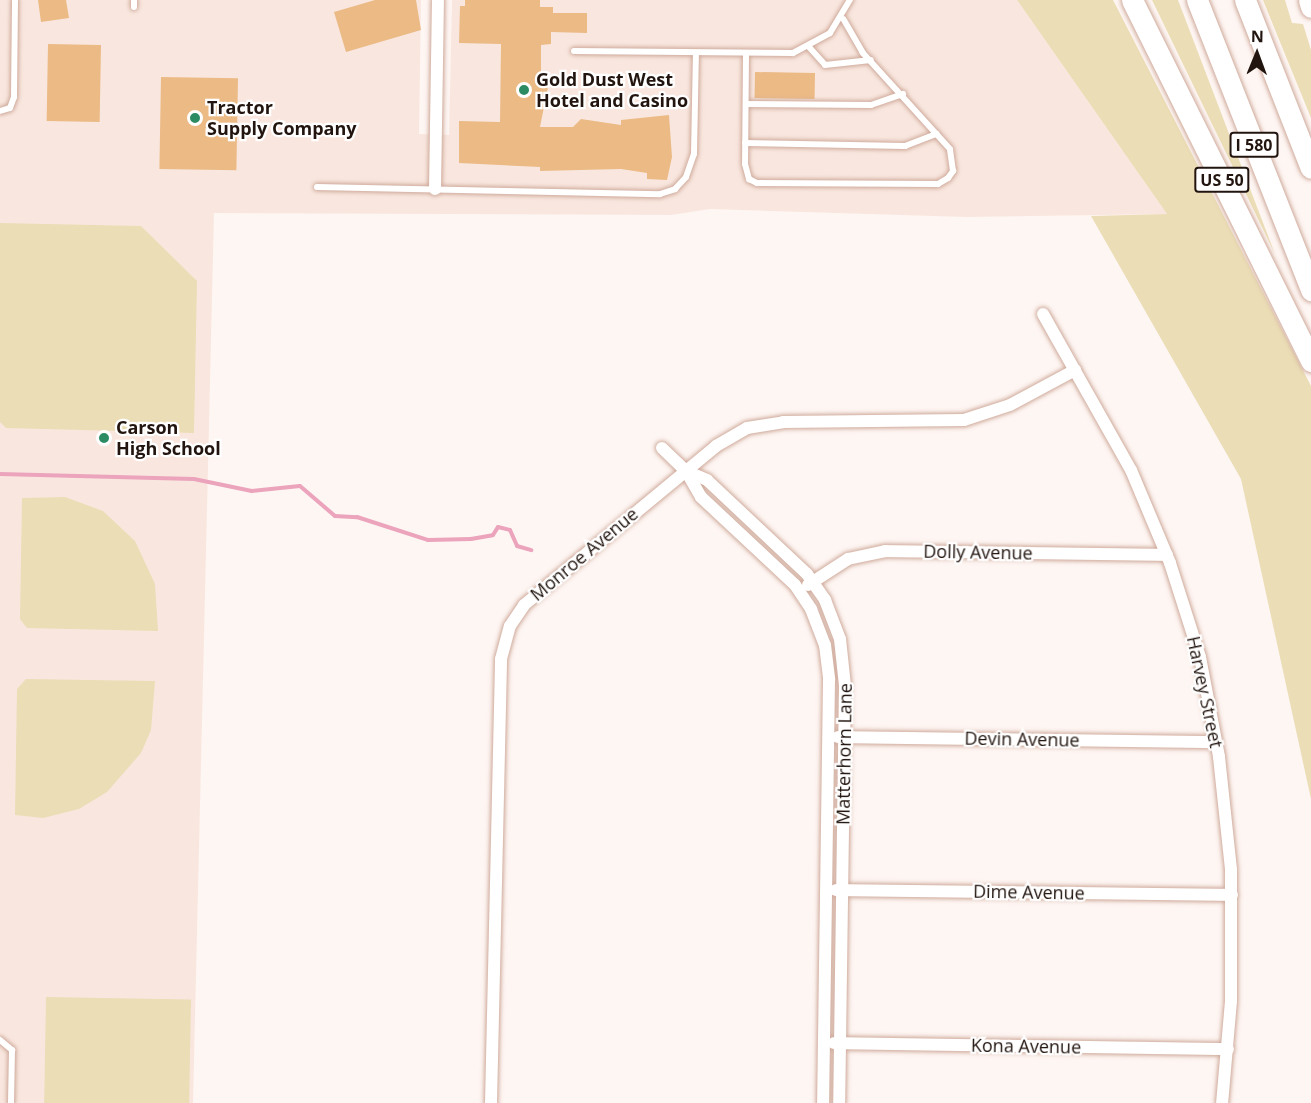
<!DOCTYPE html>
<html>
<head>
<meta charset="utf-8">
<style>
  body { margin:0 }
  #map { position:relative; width:1311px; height:1103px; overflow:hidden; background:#fef6f3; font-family:"Open Sans",sans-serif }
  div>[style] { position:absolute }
  .built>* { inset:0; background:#f9e7df }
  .green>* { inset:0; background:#ebddb6; transform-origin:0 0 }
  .stream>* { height:4px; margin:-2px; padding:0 2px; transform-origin:2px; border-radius:2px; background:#eba4bc }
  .building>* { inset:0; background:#ebba85; transform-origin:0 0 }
  .roads { filter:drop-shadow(0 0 2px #cfaa9b) drop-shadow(0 0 2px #cfaa9b) }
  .lane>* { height:6px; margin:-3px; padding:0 3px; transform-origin:3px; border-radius:3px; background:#fff }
  .street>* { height:12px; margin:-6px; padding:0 6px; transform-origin:6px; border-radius:6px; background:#fff }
  .highway>* { height:21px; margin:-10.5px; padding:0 10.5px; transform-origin:10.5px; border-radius:10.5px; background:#fff }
  .dots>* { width:16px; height:16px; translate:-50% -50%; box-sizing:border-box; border:3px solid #fff; border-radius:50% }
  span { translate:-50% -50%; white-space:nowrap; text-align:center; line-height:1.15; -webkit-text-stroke:4.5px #fff; paint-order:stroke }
  .shield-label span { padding:2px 4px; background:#fff; border:2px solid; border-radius:4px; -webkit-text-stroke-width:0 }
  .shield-label { font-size:16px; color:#22150f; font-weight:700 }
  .poi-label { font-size:18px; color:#22150f; font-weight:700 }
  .left { translate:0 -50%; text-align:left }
  .street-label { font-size:18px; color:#22150f }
  .north { position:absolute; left:1227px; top:24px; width:60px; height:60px; -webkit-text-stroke:4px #fff; paint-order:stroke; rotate:1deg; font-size:16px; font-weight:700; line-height:24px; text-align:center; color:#22150f }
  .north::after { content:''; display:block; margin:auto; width:21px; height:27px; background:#22150f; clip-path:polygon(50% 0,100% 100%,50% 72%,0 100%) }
</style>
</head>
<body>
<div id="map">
  <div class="built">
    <div style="clip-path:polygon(0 0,421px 0,419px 134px,449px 135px,452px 0,1017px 0,1167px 214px,966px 217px,710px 209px,671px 215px,214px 213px,193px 1103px,0 1103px)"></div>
  </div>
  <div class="green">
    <div style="clip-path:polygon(1017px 0,1113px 0,1311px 386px,1311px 799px,1241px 479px,1091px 216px,1167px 214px)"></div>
    <div style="clip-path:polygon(1152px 0,1178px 0,1275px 254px)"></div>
    <div style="clip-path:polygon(1263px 0,1285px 0,1292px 23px,1303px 24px,1311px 50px,1311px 118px)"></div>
    <div style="clip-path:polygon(0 223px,141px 226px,197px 281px,194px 433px,6px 428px,0 422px)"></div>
    <div style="clip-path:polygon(65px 497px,103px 511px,135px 541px,155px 584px,158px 631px,27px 628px,20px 619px,22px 498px)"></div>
    <div style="clip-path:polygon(26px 679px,155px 681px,151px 730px,141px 753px,107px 792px,79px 809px,43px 818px,15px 815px,17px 689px)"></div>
    <div style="left:46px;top:997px;width:145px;height:106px;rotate:1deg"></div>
  </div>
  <div class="stream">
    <div style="left:0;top:474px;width:194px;rotate:1.5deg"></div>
    <div style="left:194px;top:479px;width:59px;rotate:11.7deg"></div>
    <div style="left:252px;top:491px;width:48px;rotate:-5.9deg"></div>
    <div style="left:300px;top:486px;width:46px;rotate:40.6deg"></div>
    <div style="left:335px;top:516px;width:22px;rotate:3deg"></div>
    <div style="left:357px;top:517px;width:75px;rotate:17.9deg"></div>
    <div style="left:428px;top:540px;width:43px;rotate:-1.3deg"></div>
    <div style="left:471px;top:539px;width:22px;rotate:-10deg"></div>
    <div style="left:493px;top:535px;width:9px;rotate:-58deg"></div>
    <div style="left:498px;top:527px;width:12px;rotate:14deg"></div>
    <div style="left:510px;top:530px;width:17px;rotate:66deg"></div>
    <div style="left:517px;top:546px;width:15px;rotate:16deg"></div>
  </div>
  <div class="building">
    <div style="clip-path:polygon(38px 0,66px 0,69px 18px,41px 22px)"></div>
    <div style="clip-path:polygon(375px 0,416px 0,421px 30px,346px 52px,334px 12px)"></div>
    <div style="clip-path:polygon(465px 0,540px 0,540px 7px,553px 7px,553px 13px,587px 13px,587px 33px,551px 32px,551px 44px,541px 45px,541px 74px,549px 82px,540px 127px,573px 127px,581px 119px,621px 125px,621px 120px,669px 115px,672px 157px,667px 180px,647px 179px,647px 173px,621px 169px,540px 171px,540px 167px,459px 163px,459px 121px,500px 122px,501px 44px,459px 43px,460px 6px,465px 6px)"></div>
    <div style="left:48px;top:44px;width:53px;height:77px;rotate:1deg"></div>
    <div style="left:755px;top:72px;width:60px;height:26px;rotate:1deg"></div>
    <div style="left:161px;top:77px;width:77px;height:92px;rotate:1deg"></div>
  </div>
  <div class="roads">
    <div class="lane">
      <div style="left:134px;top:7px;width:7px;rotate:-90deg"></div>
      <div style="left:809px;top:47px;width:24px;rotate:48deg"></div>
      <div style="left:825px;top:65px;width:46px;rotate:-6.2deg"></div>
      <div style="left:574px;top:51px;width:219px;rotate:0.5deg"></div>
      <div style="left:793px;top:53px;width:42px;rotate:-28.4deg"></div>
      <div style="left:830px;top:33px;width:39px;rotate:-59deg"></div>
      <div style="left:746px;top:54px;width:110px;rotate:90.5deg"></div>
      <div style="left:745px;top:164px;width:16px;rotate:75deg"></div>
      <div style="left:749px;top:179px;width:9px;rotate:27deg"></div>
      <div style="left:757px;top:183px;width:181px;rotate:0.3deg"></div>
      <div style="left:938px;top:184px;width:12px;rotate:-31deg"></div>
      <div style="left:948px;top:178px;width:9px;rotate:-54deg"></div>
      <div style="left:953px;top:171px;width:22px;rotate:-98deg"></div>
      <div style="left:950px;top:149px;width:130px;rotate:-132.2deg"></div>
      <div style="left:863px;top:53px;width:39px;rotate:-120deg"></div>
      <div style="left:746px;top:104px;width:125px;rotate:0.5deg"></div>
      <div style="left:871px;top:105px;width:34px;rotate:-19deg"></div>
      <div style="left:0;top:111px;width:10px;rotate:-17deg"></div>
      <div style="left:10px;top:108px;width:12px;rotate:-70deg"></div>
      <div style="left:14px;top:97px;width:97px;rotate:-89.4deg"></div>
      <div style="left:745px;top:143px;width:160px;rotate:1.1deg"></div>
      <div style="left:905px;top:146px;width:34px;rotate:-21deg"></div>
      <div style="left:317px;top:187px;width:343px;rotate:1.2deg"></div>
      <div style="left:660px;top:194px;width:16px;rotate:-18deg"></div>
      <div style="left:675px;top:189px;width:16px;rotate:-47deg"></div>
      <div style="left:686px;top:177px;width:24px;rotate:-71deg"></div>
      <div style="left:694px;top:154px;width:101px;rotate:-88.9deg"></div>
      <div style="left:0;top:1040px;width:16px;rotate:40deg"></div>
      <div style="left:12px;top:1050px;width:53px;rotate:91.1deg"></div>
    </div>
    <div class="street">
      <div style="left:435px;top:189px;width:189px;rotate:-89.1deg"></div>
      <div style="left:1043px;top:314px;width:179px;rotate:60.6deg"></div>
      <div style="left:1131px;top:470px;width:101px;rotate:67.2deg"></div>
      <div style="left:1170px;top:563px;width:99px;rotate:72.3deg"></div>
      <div style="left:1200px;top:657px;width:102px;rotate:79.2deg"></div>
      <div style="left:1219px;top:757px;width:114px;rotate:83.9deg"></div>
      <div style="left:1231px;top:870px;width:131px;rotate:90deg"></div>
      <div style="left:1231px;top:1001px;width:102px;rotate:95deg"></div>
      <div style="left:662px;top:448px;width:33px;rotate:44deg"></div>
      <div style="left:686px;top:471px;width:23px;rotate:23deg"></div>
      <div style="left:707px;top:480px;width:137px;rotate:43.2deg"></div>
      <div style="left:807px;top:574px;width:32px;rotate:55deg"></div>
      <div style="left:825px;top:600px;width:42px;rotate:69deg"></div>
      <div style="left:840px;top:639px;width:47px;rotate:83.9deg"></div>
      <div style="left:845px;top:686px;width:417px;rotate:90.8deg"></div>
      <div style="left:686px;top:471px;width:30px;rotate:60deg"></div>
      <div style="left:701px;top:497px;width:129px;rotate:43.1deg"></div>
      <div style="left:795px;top:585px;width:29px;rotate:56deg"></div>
      <div style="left:811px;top:609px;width:39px;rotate:69deg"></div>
      <div style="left:825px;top:645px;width:35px;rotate:83deg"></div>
      <div style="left:829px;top:680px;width:423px;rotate:90.8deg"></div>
      <div style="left:808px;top:585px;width:48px;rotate:-33deg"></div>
      <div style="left:848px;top:559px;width:38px;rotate:-12deg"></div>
      <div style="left:885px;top:551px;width:282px;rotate:0.8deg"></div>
      <div style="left:838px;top:737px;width:378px;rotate:0.8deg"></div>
      <div style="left:836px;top:890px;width:396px;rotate:0.7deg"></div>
      <div style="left:834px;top:1043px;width:394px;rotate:0.9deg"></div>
      <div style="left:491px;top:1103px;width:444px;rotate:-88.7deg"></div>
      <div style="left:501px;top:659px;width:34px;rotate:-75deg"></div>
      <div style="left:510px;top:626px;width:25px;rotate:-56deg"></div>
      <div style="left:524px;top:605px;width:249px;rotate:-39.6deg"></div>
      <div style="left:716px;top:446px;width:36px;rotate:-30deg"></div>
      <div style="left:747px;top:428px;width:36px;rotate:-9deg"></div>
      <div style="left:783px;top:422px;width:181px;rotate:-0.6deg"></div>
      <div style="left:964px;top:420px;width:48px;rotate:-18.1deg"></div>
      <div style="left:1010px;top:405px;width:74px;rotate:-28.3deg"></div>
    </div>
    <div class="highway">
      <div style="left:1132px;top:0;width:403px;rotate:63.6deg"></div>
      <div style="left:1197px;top:0;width:312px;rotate:68.5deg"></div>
      <div style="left:1245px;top:0;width:180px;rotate:68.6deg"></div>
      <div style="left:1309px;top:0;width:7px;rotate:74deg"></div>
    </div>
  </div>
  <div class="dots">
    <div style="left:524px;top:90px;background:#2c8b63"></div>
    <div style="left:195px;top:118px;background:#2c8b63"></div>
    <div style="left:104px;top:438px;background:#2c8b63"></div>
  </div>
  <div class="shield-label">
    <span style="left:1254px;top:145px">I 580</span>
    <span style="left:1222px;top:180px">US 50</span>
  </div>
  <div class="poi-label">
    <span class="left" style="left:536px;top:90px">Gold Dust West<br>Hotel and Casino</span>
    <span class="left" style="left:207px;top:118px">Tractor<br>Supply Company</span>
    <span class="left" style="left:116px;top:438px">Carson<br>High School</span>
  </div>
  <div class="street-label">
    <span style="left:978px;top:552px;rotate:1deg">Dolly Avenue</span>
    <span style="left:584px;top:554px;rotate:-40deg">Monroe Avenue</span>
    <span style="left:1205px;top:692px;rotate:78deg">Harvey Street</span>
    <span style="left:1022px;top:739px;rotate:1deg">Devin Avenue</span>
    <span style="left:844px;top:754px;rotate:-89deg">Matterhorn Lane</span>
    <span style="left:1029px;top:892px;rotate:1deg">Dime Avenue</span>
    <span style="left:1026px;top:1046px;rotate:1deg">Kona Avenue</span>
  </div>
  <div class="north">N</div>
</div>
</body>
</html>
